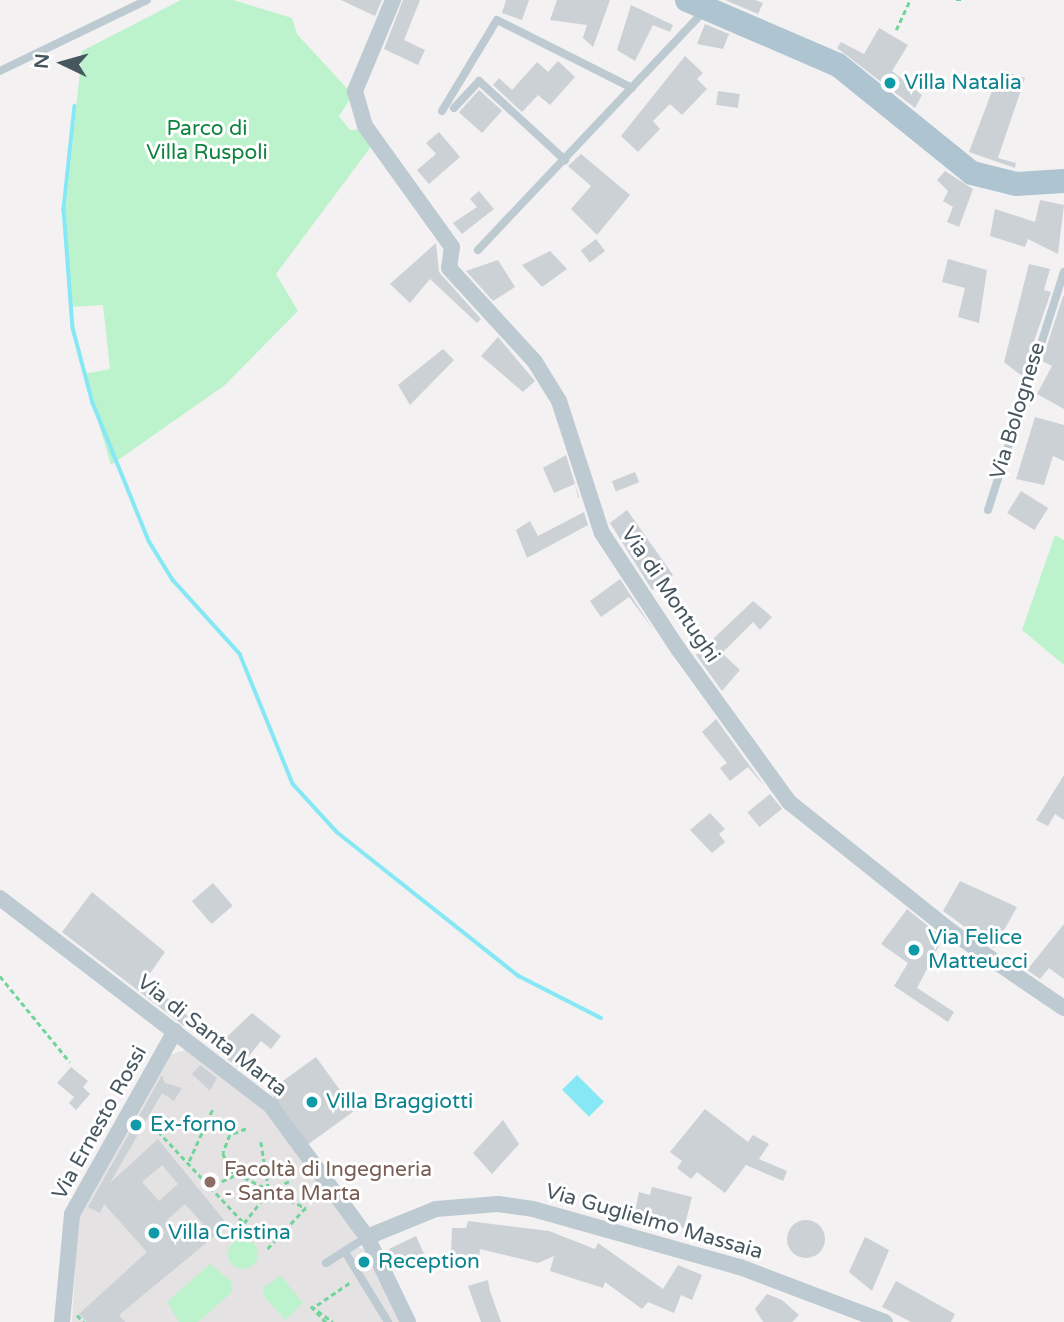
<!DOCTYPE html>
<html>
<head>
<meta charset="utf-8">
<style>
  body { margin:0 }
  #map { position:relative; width:1064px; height:1322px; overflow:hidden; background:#f3f1f1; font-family:"Varela Round",sans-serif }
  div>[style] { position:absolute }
  .education>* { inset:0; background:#e4e2e3 }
  .green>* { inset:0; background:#bdf3cc }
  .round { border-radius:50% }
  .water>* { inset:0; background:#86e8f4; transform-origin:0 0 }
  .stream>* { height:3.5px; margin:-1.75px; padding:0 1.75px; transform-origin:1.75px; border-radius:1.75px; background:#86e8f4 }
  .building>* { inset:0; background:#ccd1d6; transform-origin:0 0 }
  .path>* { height:2.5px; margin-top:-1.25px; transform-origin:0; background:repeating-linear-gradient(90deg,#71d49a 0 5px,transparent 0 8.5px) }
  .service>* { height:8px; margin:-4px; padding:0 4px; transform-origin:4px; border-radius:4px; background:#bdcad1 }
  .minor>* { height:16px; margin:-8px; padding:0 8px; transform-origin:8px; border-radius:8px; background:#bdcad1 }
  .primary>* { height:24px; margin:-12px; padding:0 12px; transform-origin:12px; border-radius:12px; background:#aec4d1 }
  .dots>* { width:19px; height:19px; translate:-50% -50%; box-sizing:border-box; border:4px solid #fff; border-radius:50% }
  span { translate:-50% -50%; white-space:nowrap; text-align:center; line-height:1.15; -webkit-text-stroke:6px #fff; paint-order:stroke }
  .culture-label { font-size:21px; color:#0d838f }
  .left { translate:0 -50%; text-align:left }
  .park-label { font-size:21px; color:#10833e }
  .street-label { font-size:21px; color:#475760 }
  .education-label { font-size:21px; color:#785e54 }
  .north { position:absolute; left:28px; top:28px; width:70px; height:70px; -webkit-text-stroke:5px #fff; paint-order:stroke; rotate:275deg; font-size:19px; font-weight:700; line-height:28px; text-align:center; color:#475760 }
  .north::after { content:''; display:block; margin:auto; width:24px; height:32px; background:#475760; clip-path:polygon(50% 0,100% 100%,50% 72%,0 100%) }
</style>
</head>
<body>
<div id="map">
  <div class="education">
    <div style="clip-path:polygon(188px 1049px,268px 1110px,357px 1232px,355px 1246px,368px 1250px,401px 1322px,72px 1322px,78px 1216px,167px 1056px)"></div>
  </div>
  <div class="green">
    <div style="clip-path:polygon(181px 0,233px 0,292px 18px,297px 34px,353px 95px,339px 116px,350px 130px,364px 129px,373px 144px,276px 274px,298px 311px,225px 385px,111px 465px,84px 374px,110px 369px,103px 305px,71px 307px,64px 225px,82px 51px)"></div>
    <div style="clip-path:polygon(1055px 535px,1064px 540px,1064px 665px,1022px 630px)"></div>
    <div class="round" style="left:228px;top:1239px;width:30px;height:30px"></div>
    <div style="clip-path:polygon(210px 1264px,231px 1281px,232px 1292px,198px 1322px,179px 1322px,167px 1302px)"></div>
    <div style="clip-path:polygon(281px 1276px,303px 1303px,285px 1320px,263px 1295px,264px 1287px)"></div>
  </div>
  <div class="water">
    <div style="left:577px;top:1075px;width:38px;height:21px;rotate:45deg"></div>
  </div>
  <div class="stream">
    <div style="left:75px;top:106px;width:104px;rotate:96.1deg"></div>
    <div style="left:64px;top:209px;width:119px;rotate:85.7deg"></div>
    <div style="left:73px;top:328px;width:78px;rotate:75.1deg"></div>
    <div style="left:93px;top:403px;width:149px;rotate:67.9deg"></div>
    <div style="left:149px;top:541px;width:46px;rotate:58.4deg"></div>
    <div style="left:173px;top:580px;width:100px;rotate:47.8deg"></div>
    <div style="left:240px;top:654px;width:140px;rotate:67.8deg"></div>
    <div style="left:293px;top:784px;width:65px;rotate:47.5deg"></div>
    <div style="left:337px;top:832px;width:232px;rotate:38.4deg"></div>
    <div style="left:519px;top:976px;width:92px;rotate:27.1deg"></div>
  </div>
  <div class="building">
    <div style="clip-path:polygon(341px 0,382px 0,375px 16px)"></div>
    <div style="clip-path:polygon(403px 0,420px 0,404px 40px,425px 50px,418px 65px,384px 49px)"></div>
    <div style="clip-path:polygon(506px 0,529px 0,522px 20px,502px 13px)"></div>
    <div style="clip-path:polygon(557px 0,610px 0,593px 47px,583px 38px,587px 25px,550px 20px)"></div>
    <div style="clip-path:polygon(725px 0,755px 0,763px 3px,758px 14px)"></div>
    <div style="clip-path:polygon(631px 5px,673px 25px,670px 32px,653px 25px,635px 61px,617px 50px)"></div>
    <div style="clip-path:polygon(705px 24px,729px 34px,723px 49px,697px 44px)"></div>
    <div style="clip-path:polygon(879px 28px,908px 45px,892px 71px,922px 95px,915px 108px,837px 48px,841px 42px,864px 54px)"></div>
    <div style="clip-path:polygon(685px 56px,703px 73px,697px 79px,707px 89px,682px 115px,670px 104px,653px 121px,660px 129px,638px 152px,621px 136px)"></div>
    <div style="clip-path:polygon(558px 61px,575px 77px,550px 105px,538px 95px,522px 112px,493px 85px,499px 78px,512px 90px,537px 62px,548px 72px)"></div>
    <div style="clip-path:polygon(1000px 70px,1025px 78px,998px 158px,1016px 163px,1015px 168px,969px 152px)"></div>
    <div style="left:479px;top:90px;width:31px;height:30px;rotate:42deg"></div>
    <div style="left:718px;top:91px;width:22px;height:14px;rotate:8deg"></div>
    <div style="clip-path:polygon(439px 132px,460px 157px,429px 184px,417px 170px,436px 154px,426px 143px)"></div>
    <div style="clip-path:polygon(581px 154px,630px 195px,597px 235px,571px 209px,591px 186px,568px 166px)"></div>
    <div style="clip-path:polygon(945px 171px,973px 189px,959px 227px,947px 222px,953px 207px,943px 201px,948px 191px,937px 180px)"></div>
    <div style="clip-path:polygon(479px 191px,494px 209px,462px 234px,453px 223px,477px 207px,470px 199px)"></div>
    <div style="clip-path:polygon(1040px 200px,1064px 205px,1058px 254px,1028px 239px,1025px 247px,990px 236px,995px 209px,1035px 222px)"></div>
    <div style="left:596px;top:239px;width:15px;height:19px;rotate:53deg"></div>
    <div style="clip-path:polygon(436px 243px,439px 272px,481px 319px,477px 323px,430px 279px,410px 303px,390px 284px)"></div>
    <div style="clip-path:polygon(550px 251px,567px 269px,542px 287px,522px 265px)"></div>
    <div style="clip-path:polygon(948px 259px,987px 270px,979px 323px,958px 317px,965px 288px,942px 282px)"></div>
    <div style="clip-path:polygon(498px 260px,515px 287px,493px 301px,466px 271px)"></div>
    <div style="clip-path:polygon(1029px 264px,1050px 269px,1044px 290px,1051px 292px,1022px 376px,1004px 362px)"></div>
    <div style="clip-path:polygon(1063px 296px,1064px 296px,1064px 409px,1037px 394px,1052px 366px,1042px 361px)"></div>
    <div style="clip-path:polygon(498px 337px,535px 381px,523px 392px,481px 356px)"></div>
    <div style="clip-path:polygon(443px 349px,454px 360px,410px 405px,398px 385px)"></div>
    <div style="clip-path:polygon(1035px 417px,1064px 425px,1064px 461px,1053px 456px,1044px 485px,1016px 479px)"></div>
    <div style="clip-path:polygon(566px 455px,579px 497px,578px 498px,575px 484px,554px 493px,543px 468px)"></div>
    <div style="left:635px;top:472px;width:11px;height:25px;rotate:68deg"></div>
    <div style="left:1021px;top:491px;width:32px;height:26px;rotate:32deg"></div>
    <div style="clip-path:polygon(627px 510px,673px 575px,652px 590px,610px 523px)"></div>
    <div style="clip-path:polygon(584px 512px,588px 525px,527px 558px,516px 530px,530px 521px,538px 536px)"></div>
    <div style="clip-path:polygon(620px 579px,653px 629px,629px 597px,601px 617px,590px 601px)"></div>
    <div style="clip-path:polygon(753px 601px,772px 617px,760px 630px,753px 622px,722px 653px,740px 670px,722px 691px,696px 655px)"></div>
    <div style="clip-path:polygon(716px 719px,765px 787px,748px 767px,730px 781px,720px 768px,727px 763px,702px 732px)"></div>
    <div style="clip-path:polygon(1064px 775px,1064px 820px,1055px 814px,1048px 826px,1036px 820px)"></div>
    <div style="left:770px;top:794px;width:19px;height:29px;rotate:51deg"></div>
    <div style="clip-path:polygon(710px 813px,725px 829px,719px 834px,725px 842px,712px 853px,690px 830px)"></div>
    <div style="clip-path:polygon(960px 881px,1017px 907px,994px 948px,943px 911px)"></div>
    <div style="left:213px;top:883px;width:30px;height:28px;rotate:49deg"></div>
    <div style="clip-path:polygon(92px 892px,165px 952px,146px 979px,190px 1018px,184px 1026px,62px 932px)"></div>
    <div style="clip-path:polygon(907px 909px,943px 938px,917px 988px,954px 1012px,948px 1022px,894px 986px,908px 963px,881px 944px)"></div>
    <div style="clip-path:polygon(1064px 924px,1064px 979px,1049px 968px,1040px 979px,1027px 970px)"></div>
    <div style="clip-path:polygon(252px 1013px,281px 1036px,271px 1049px,261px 1041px,239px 1068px,214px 1049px)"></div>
    <div style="left:316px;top:1057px;width:66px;height:58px;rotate:54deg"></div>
    <div style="clip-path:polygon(200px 1065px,217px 1078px,210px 1091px,192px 1074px)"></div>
    <div style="clip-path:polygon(71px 1067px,88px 1081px,83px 1087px,90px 1094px,76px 1110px,69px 1103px,74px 1097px,57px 1083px)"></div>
    <div style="clip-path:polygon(evenodd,162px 1075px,165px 1083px,182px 1088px,174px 1101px,162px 1093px,110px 1183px,158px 1139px,228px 1225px,119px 1315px,125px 1322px,87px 1322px,79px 1314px,147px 1252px,104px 1204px,100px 1213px,88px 1207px,162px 1075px,162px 1165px,178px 1184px,159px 1201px,142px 1182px,162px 1165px,162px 1075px,185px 1204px,203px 1224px,184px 1240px,167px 1220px,185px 1204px)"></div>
    <div style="clip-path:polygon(705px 1109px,748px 1142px,753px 1135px,769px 1144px,759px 1159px,787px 1171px,783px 1181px,746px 1165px,725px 1193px,697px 1172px,691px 1179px,677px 1168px,682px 1161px,670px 1152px)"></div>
    <div style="clip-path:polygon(503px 1120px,519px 1144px,492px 1174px,473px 1153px)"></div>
    <div style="clip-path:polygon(652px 1187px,692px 1197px,684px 1228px,635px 1212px,639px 1192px,650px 1195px)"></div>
    <div class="round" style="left:787px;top:1220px;width:38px;height:38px"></div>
    <div style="clip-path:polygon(468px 1221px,549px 1231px,595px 1249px,598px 1243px,663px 1289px,678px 1265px,702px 1275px,692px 1300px,681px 1295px,674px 1313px,648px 1302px,642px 1309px,605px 1282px,603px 1288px,550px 1271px,554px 1256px,538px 1263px,480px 1249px,479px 1258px,451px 1253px,452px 1228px,466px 1228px)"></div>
    <div style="clip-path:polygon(416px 1236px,427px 1261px,395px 1271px,389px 1249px)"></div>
    <div style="clip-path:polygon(865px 1237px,889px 1250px,872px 1291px,849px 1272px)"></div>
    <div style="clip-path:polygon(488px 1280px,490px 1291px,501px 1322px,481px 1322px,468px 1286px)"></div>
    <div style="clip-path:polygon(896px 1281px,955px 1314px,951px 1322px,911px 1322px,882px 1307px)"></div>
    <div style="clip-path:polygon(767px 1294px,782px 1300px,799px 1315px,792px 1322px,763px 1322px,755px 1309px)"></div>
  </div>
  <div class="path">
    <div style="left:956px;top:0;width:7px"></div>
    <div style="left:896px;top:30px;width:33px;rotate:-65deg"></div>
    <div style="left:0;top:976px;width:111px;rotate:50.9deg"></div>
    <div style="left:246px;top:1129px;width:17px;rotate:159deg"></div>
    <div style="left:230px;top:1135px;width:19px;rotate:111deg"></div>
    <div style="left:223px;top:1153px;width:18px;rotate:71deg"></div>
    <div style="left:229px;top:1170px;width:86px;rotate:26.3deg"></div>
    <div style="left:306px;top:1208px;width:57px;rotate:132.9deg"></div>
    <div style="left:158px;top:1131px;width:126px;rotate:46.9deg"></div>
    <div style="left:244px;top:1223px;width:41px;rotate:-52deg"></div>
    <div style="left:269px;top:1191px;width:25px;rotate:-26deg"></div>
    <div style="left:261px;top:1142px;width:50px;rotate:80.7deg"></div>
    <div style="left:189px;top:1161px;width:58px;rotate:-65.6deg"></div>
    <div style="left:214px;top:1185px;width:23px;rotate:-25deg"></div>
    <div style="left:317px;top:1305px;width:42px;rotate:-34.4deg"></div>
    <div style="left:311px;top:1306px;width:27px;rotate:36deg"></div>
    <div style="left:311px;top:1306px;width:22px;rotate:47deg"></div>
    <div style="left:77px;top:1315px;width:10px;rotate:45deg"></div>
  </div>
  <div class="service">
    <div style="left:0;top:71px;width:163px;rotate:-25.8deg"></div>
    <div style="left:454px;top:108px;width:37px;rotate:-47deg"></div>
    <div style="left:479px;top:81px;width:117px;rotate:42.6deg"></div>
    <div style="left:442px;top:111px;width:106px;rotate:-58.9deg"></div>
    <div style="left:497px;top:20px;width:151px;rotate:26.7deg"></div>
    <div style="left:478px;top:250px;width:328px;rotate:-46.6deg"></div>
    <div style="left:988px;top:510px;width:250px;rotate:-72.3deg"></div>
    <div style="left:345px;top:1252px;width:82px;rotate:58.4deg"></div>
    <div style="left:326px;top:1263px;width:49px;rotate:-32.4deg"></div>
  </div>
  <div class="minor">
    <div style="left:393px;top:0;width:99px;rotate:112.7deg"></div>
    <div style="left:355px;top:91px;width:36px;rotate:74deg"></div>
    <div style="left:365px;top:126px;width:149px;rotate:54.3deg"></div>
    <div style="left:452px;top:247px;width:21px;rotate:98deg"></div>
    <div style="left:449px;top:268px;width:127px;rotate:47.5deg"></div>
    <div style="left:535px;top:362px;width:46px;rotate:58.4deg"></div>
    <div style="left:559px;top:401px;width:139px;rotate:72deg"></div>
    <div style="left:602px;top:533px;width:140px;rotate:56.7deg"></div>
    <div style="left:679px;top:650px;width:188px;rotate:54.1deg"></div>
    <div style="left:789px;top:802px;width:208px;rotate:38.6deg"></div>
    <div style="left:952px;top:932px;width:135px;rotate:34.2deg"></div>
    <div style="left:0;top:898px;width:342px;rotate:37.5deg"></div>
    <div style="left:271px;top:1106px;width:162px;rotate:53.8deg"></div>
    <div style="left:367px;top:1237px;width:94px;rotate:64.2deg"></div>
    <div style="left:367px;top:1237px;width:74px;rotate:-22.1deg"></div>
    <div style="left:436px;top:1209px;width:62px;rotate:-4.6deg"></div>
    <div style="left:498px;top:1204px;width:35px;rotate:8deg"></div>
    <div style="left:533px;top:1209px;width:215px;rotate:15.7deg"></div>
    <div style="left:740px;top:1267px;width:155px;rotate:20.8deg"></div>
    <div style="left:62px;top:1322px;width:108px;rotate:-84.7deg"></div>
    <div style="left:72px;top:1214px;width:210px;rotate:-60.6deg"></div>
  </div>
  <div class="primary">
    <div style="left:687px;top:0;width:164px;rotate:23.3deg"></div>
    <div style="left:838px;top:65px;width:172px;rotate:38.9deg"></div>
    <div style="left:972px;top:173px;width:45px;rotate:14deg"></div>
    <div style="left:1016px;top:184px;width:48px;rotate:-3.6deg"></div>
  </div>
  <div class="dots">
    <div style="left:890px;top:83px;background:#0f9aa8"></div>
    <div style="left:914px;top:950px;background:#0f9aa8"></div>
    <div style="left:312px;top:1102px;background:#0f9aa8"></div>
    <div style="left:136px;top:1125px;background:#0f9aa8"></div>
    <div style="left:210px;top:1182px;background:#8d6e63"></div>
    <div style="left:154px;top:1233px;background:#0f9aa8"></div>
    <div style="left:364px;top:1262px;background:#0f9aa8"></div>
  </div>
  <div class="culture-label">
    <span class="left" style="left:904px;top:83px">Villa Natalia</span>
    <span class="left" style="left:928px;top:950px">Via Felice<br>Matteucci</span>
    <span class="left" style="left:326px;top:1102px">Villa Braggiotti</span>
    <span class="left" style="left:150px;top:1125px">Ex-forno</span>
    <span class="left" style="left:168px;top:1233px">Villa Cristina</span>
    <span class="left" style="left:378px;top:1262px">Reception</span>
  </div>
  <div class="park-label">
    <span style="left:207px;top:141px">Parco di<br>Villa Ruspoli</span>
  </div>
  <div class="street-label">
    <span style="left:1018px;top:411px;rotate:-73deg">Via Bolognese</span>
    <span style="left:670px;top:595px;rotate:56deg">Via di Montughi</span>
    <span style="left:212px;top:1036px;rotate:38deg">Via di Santa Marta</span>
    <span style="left:100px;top:1123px;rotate:-61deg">Via Ernesto Rossi</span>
    <span style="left:654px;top:1222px;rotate:16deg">Via Guglielmo Massaia</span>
  </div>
  <div class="education-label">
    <span class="left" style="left:224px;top:1182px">Facoltà di Ingegneria<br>- Santa Marta</span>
  </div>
  <div class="north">N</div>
</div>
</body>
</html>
